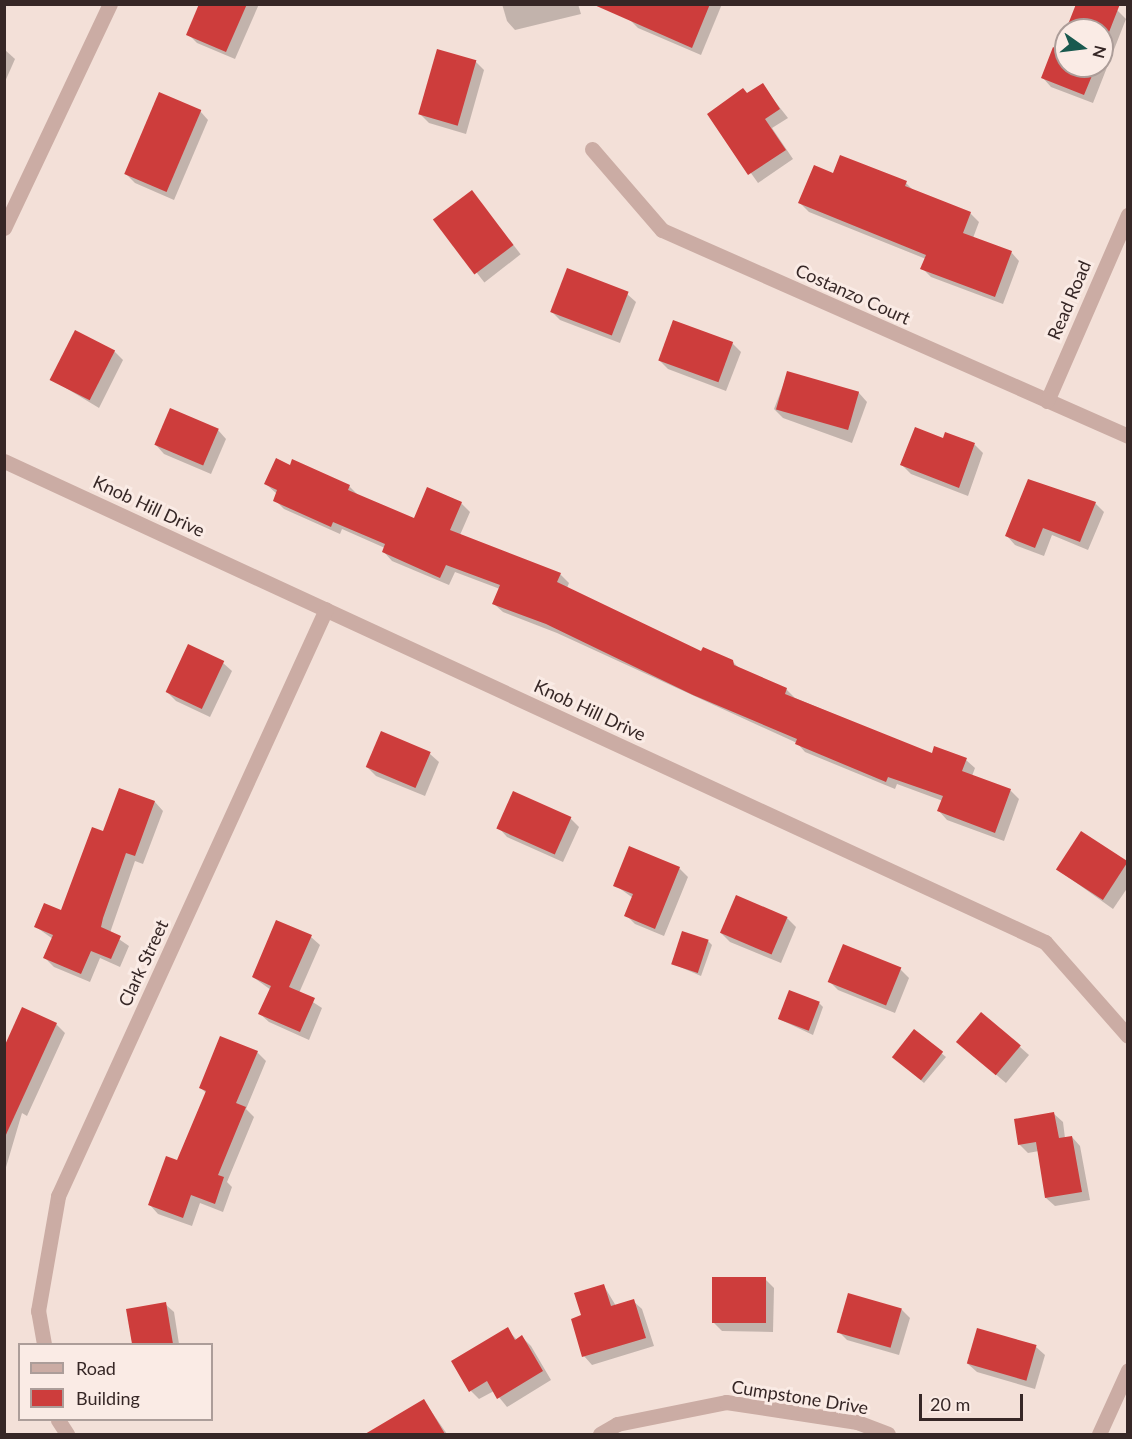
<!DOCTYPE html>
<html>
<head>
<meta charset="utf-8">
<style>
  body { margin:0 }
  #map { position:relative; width:1132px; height:1439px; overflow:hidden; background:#f3e0d8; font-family:Lato,sans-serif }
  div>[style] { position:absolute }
  .shadow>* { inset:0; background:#0003; transform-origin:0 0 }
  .building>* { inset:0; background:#cd3d3c; transform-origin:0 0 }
  .street>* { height:15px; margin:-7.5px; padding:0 7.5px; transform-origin:7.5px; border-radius:7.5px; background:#cbaca4 }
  span { translate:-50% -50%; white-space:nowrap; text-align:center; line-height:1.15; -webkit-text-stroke:6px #faebe5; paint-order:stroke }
  .street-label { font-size:18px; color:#362726 }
  .frame { position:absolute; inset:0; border:6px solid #362726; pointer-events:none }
  .legend { position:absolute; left:18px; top:1343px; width:195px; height:78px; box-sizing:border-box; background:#faebe5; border:2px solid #ac9d99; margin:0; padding:8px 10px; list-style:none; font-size:18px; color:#362726 }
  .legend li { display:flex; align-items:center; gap:12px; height:30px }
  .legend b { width:30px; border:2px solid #ac9d99 }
  .north { position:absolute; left:1054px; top:18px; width:60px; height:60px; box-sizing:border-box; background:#faebe5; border:2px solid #ac9d99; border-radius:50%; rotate:104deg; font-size:16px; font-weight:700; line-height:24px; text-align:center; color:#362726 }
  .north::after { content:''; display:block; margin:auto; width:21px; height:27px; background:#19594f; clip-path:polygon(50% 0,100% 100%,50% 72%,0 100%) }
  .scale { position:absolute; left:919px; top:1394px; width:104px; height:27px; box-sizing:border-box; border:3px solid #362726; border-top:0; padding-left:8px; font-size:18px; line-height:21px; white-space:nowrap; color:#362726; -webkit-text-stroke:4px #faebe5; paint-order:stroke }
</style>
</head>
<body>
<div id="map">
  <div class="shadow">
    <div style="clip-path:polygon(201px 4px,259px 4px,235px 59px,197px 43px,188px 34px)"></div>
    <div style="clip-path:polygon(502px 4px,578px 4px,581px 14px,515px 30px,507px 21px)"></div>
    <div style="clip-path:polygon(636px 4px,722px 4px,701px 55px,638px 28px,630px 20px)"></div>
    <div style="clip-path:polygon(1117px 10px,1126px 19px,1093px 103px,1051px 87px,1043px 78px,1066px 33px,1066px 66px,1102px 66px,1102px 30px,1067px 30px)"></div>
    <div style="clip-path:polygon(4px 49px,15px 59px,4px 84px)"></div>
    <div style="clip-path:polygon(475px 61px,484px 70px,466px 134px,429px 123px,420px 114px)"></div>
    <div style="clip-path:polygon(762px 85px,788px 118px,772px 128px,793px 159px,758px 183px,709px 114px)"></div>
    <div style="clip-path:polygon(200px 111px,208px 120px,174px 200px,135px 183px,126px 174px)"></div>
    <div style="clip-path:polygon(834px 175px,906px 183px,915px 192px,970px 213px,979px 222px,973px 238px,1011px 252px,1019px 261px,1003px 304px,931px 277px,922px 268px,926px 259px,809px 212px,800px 203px)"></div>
    <div style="left:472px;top:192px;width:79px;height:46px;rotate:52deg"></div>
    <div style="clip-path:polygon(627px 294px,636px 302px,620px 343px,560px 320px,552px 312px)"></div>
    <div style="clip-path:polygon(732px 343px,741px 352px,726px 391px,668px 369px,659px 360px)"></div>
    <div style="clip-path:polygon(114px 351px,123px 360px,99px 408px,51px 379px)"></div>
    <div style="clip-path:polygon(788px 373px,859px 393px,867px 402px,852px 443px,783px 418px,774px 409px)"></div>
    <div style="clip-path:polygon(218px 430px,226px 439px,211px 474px,164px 454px,156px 445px)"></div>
    <div style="clip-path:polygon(946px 434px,975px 445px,983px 453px,968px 496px,911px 474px,902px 465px,944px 440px)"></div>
    <div style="clip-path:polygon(266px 484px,349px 486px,358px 495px,415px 520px,461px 503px,470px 512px,460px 535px,560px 574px,569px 583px,567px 588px,702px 653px,732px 661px,741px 670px,786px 689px,795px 698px,932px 755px,966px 760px,975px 768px,972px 776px,1011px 791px,1019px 799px,1004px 841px,947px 820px,939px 811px,943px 801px,897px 784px,895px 789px,805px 752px,797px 743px,557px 633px,503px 612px,494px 604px,500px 589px,455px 572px,449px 585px,392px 561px,384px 552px,385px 548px,342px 529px,340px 534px,284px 509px,275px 500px,277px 494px)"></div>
    <div style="clip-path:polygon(1095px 503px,1104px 512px,1088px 550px,1052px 535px,1044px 556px,1015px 545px,1007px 536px)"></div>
    <div style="clip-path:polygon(223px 663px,232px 671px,210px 717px,176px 701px,167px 692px)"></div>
    <div style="clip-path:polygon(430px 754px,439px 762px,425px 796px,376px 776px,367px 767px)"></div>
    <div style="clip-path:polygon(120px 789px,155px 802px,163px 811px,143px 864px,135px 861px,112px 927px,110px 933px,129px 946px,120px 967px,100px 958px,90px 982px,54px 967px,45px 958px,53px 939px,36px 927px,62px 912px,104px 833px)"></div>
    <div style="clip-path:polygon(570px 818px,579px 827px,563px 862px,507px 837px,499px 828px)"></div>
    <div style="clip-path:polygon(1081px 833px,1128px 864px,1128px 887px,1113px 909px,1057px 869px)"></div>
    <div style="clip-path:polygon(630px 848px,679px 868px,688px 877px,664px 936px,635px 924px,626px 915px,633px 898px,615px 885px)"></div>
    <div style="clip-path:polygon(787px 918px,796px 927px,781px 963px,730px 942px,721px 933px)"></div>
    <div style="clip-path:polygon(311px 937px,320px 945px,299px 993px,322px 1008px,309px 1040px,269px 1022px,260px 1014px,271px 990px,253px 977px)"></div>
    <div style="clip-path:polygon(708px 941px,712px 945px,701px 976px,673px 964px)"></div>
    <div style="clip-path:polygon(844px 946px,901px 970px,909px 978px,895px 1013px,838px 990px,829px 981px)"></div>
    <div style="clip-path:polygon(819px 1003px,823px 1007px,813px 1035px,779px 1019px)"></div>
    <div style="clip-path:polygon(56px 1024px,65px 1033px,27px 1116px,22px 1113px,4px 1174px,4px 1050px)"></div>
    <div style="clip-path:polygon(914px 1031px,946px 1057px,924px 1083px,897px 1060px)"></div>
    <div style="clip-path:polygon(1020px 1047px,1029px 1055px,1006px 1083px,967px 1050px)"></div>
    <div style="clip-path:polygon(257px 1052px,266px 1061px,246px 1109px,254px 1117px,227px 1182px,232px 1187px,223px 1212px,200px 1203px,192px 1226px,158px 1214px,150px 1205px,177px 1162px,207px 1094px,200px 1087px)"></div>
    <div style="clip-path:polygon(1054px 1114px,1063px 1122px,1065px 1138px,1072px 1137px,1080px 1146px,1090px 1200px,1055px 1206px,1046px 1198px,1039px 1151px,1028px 1153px,1019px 1144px)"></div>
    <div style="clip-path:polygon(765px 1279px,774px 1288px,773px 1332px,722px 1331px,714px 1323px)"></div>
    <div style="clip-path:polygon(604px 1286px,616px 1306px,633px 1301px,642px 1309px,654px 1346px,592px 1365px,584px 1356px)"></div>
    <div style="clip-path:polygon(165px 1304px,174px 1312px,179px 1344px,133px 1344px,127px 1310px)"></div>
    <div style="clip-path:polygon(901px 1309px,910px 1318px,899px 1355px,847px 1340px,839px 1332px)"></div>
    <div style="clip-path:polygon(507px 1329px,517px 1340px,522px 1337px,531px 1346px,551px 1380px,507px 1407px,494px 1391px,479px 1399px,471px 1391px)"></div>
    <div style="clip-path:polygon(1036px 1347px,1045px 1355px,1035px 1389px,977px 1372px,968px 1364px)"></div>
    <div style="clip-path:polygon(424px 1401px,447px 1434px,383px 1434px,379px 1428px)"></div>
  </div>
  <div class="building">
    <div style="clip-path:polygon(199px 4px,247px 4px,226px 52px,186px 35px)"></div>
    <div style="clip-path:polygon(592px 4px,710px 4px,692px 48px)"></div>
    <div style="clip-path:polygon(1076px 4px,1120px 4px,1102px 50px,1102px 30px,1066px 30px,1066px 66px,1096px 66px,1084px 95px,1041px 78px,1053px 47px,1058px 50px)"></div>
    <div style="left:437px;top:49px;width:41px;height:68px;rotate:16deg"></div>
    <div style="clip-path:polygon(763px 83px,780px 109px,765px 119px,786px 150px,748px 175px,707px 114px,743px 88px,747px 93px)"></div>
    <div style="left:159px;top:92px;width:46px;height:89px;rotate:23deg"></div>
    <div style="clip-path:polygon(840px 155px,907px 181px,905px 186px,971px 212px,963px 233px,1012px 251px,995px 297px,920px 269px,926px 255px,798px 203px,814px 165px,833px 173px)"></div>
    <div style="left:472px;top:190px;width:69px;height:49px;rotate:53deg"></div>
    <div style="left:567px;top:268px;width:66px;height:47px;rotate:21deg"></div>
    <div style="left:673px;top:320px;width:64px;height:43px;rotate:20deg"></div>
    <div style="left:75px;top:330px;width:45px;height:56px;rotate:27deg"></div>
    <div style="left:787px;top:371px;width:75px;height:40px;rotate:16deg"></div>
    <div style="left:170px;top:408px;width:53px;height:40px;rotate:23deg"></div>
    <div style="clip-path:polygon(915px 427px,943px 438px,945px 432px,975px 443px,959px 488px,900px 465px)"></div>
    <div style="clip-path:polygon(276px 458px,290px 465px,292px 459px,350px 485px,348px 490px,414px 518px,427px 487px,462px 502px,450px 530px,561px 573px,557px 582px,701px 651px,703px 647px,733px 660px,734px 665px,787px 688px,785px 694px,932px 753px,934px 746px,967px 758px,962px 771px,1011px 789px,995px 833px,937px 811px,943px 796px,888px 777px,886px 782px,795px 744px,797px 739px,693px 695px,546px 624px,492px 604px,500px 585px,446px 565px,440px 578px,382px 552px,385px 544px,333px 522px,331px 527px,273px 501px,277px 490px,264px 484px)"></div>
    <div style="clip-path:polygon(1028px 479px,1096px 502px,1080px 542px,1043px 528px,1035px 548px,1005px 536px)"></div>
    <div style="left:188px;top:644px;width:40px;height:53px;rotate:25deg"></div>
    <div style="left:381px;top:731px;width:54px;height:39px;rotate:23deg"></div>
    <div style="clip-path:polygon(119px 788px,155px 801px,135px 856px,126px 853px,103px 918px,101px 927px,121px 936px,111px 959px,91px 951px,81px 974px,43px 958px,53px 935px,34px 927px,44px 903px,61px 910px,92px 827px,103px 831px)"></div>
    <div style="left:513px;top:791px;width:64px;height:41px;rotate:24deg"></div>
    <div style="left:1081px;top:831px;width:56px;height:46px;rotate:33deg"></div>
    <div style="clip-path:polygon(629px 846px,680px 867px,655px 929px,624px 916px,633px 894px,613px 886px)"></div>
    <div style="left:736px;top:895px;width:56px;height:41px;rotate:23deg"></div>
    <div style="clip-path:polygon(276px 920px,312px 935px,289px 987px,315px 998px,300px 1032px,258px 1014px,271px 986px,252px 977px)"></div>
    <div style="left:682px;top:931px;width:28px;height:35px;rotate:18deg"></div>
    <div style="left:843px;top:944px;width:63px;height:41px;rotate:22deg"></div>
    <div style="left:789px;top:990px;width:33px;height:31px;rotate:21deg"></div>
    <div style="clip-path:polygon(22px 1007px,57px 1023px,4px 1139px,4px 1047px)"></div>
    <div style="left:981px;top:1012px;width:52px;height:39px;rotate:40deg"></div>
    <div style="left:914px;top:1029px;width:37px;height:36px;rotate:38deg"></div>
    <div style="clip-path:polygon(220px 1036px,258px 1051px,236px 1103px,246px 1107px,218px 1175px,224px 1177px,215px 1204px,191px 1195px,183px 1218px,148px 1205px,166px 1156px,177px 1160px,206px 1091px,199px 1088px)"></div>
    <div style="clip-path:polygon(1054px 1112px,1059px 1138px,1072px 1136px,1082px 1192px,1045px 1198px,1036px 1142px,1018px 1145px,1014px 1119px)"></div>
    <div style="left:712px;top:1277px;width:54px;height:46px"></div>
    <div style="clip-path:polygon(604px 1284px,611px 1306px,634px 1299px,646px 1338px,582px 1357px,571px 1319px,581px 1315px,574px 1293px)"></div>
    <div style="left:848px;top:1293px;width:56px;height:41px;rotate:16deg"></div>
    <div style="clip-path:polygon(166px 1302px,173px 1344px,132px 1344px,126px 1309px)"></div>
    <div style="clip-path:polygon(508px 1327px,515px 1340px,522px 1335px,543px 1371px,497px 1399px,487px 1381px,469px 1392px,451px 1361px)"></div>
    <div style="left:977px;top:1328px;width:62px;height:37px;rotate:16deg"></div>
    <div style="clip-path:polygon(424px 1399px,445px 1434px,365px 1434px)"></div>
  </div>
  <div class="street">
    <div style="left:592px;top:149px;width:107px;rotate:49.2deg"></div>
    <div style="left:662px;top:230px;width:510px;rotate:23.85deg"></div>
    <div style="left:4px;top:228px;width:248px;rotate:-64.7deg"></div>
    <div style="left:1047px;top:401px;width:203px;rotate:-66.5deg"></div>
    <div style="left:4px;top:461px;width:1147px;rotate:24.8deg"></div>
    <div style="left:1045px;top:942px;width:125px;rotate:48.6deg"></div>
    <div style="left:44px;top:1344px;width:34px;rotate:-100deg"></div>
    <div style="left:38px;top:1311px;width:117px;rotate:-80.1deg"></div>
    <div style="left:58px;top:1196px;width:645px;rotate:-65.46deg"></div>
    <div style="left:58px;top:1420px;width:17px;rotate:57deg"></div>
    <div style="left:600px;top:1434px;width:20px;rotate:-30deg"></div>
    <div style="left:617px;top:1424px;width:111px;rotate:-11.4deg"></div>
    <div style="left:726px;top:1402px;width:133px;rotate:8.7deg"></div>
    <div style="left:857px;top:1422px;width:33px;rotate:21deg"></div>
    <div style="left:1099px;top:1434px;width:70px;rotate:-65.6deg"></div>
  </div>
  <div class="street-label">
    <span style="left:853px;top:294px;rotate:24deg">Costanzo Court</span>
    <span style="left:1069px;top:300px;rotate:-67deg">Read Road</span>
    <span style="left:149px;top:506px;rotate:25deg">Knob Hill Drive</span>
    <span style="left:590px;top:710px;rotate:25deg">Knob Hill Drive</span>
    <span style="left:143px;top:963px;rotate:-65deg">Clark Street</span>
    <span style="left:800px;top:1397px;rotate:9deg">Cumpstone Drive</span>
  </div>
  <div class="frame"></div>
  <ul class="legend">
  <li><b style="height:8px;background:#cbaca4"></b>Road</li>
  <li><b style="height:16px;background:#cd3d3c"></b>Building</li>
  </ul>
  <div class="north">N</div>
  <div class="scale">20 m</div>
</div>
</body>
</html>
